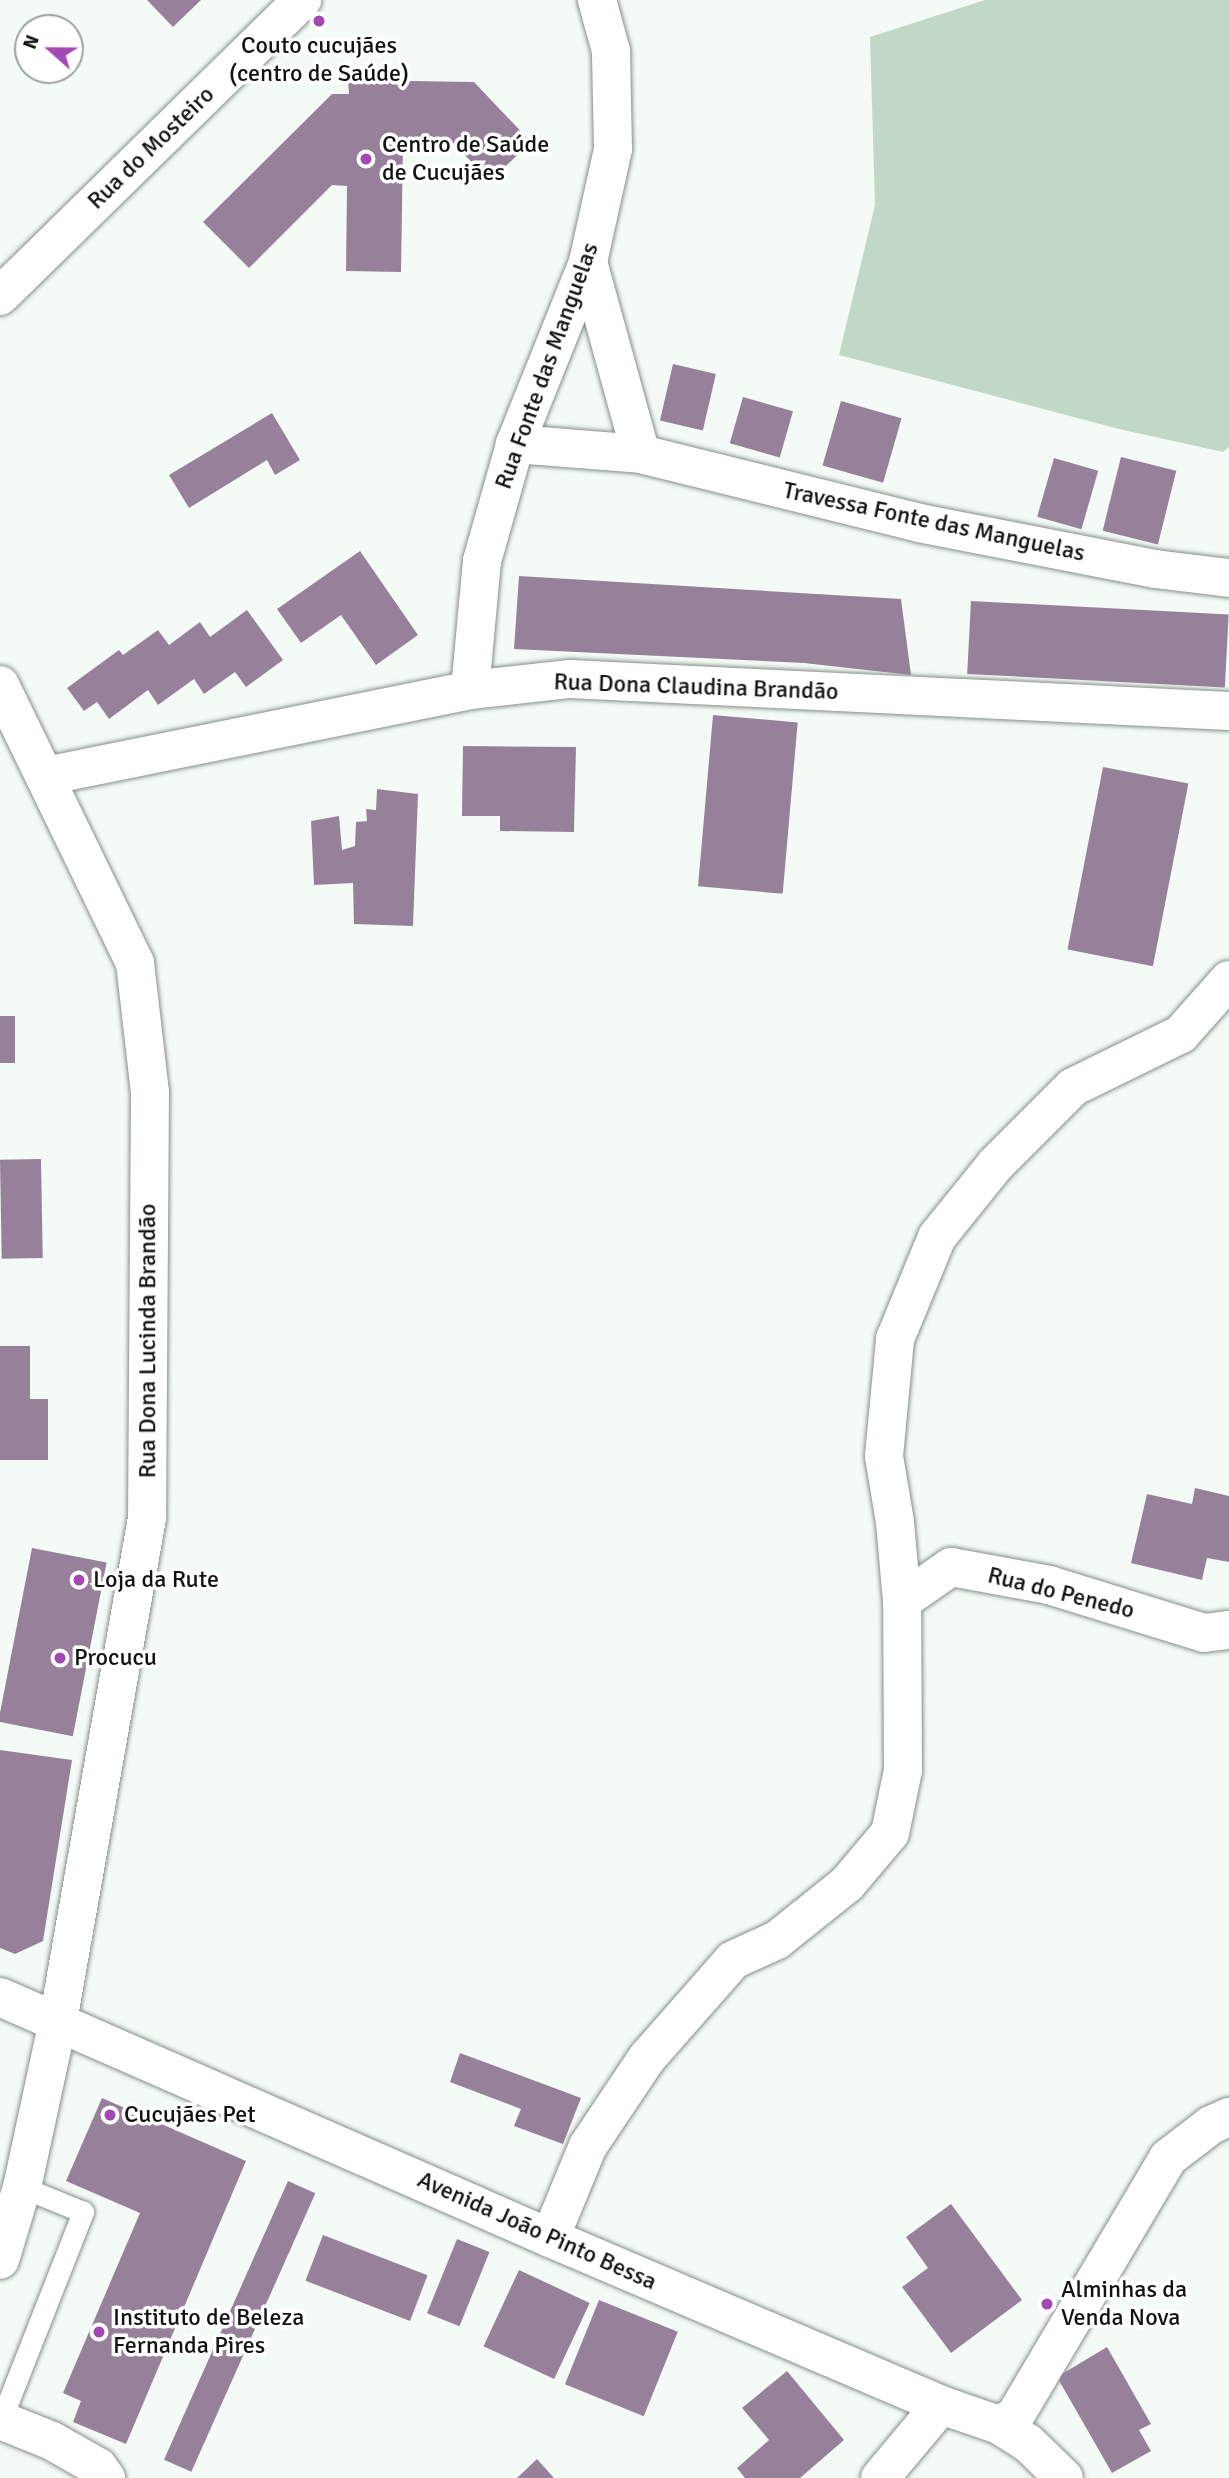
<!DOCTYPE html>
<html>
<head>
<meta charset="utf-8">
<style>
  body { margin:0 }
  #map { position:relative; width:1229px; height:2478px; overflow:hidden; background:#f4fbf6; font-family:Signika,sans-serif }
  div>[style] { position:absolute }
  .green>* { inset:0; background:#c1d8c7 }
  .building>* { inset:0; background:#97819a; transform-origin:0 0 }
  .roads { filter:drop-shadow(0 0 2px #878e89) drop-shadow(0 0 2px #878e89) }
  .lane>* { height:21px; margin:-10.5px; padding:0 10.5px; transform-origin:10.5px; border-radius:10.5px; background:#fff }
  .street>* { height:38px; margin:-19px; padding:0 19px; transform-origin:19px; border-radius:19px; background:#fff }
  .secondary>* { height:38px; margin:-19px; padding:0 19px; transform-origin:19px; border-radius:19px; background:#fff }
  .dots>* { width:19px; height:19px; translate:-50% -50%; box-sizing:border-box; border:4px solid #fff; border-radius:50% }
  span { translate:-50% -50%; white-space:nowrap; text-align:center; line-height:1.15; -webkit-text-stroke:7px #fff; paint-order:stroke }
  .poi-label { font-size:24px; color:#101311 }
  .left { translate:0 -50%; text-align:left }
  .street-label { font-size:24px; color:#101311 }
  .north { position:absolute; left:14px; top:14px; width:70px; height:70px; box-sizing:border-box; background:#fff; border:2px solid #9fa1a0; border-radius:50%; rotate:291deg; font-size:19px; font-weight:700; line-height:28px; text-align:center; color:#101311 }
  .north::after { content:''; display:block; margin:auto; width:24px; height:32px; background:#a448b3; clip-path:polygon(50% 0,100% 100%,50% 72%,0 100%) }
</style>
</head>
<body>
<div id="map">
  <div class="green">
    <div style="clip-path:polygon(985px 0,1229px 0,1229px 447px,1223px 452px,1119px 429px,839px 355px,875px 205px,870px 37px)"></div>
  </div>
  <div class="building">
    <div style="clip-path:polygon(147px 0,201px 0,173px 27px)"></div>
    <div style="clip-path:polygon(348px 80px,474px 82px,531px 142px,490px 181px,453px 143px,403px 143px,401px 272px,346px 271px,347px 186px,332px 185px,249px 268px,203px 222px,332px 94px,349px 94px)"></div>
    <div style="left:673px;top:364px;width:44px;height:58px;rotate:13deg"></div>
    <div style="left:743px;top:397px;width:52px;height:48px;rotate:16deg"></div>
    <div style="left:841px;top:401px;width:63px;height:67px;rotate:16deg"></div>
    <div style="clip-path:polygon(272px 413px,300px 460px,275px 475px,267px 460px,189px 508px,169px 475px)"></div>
    <div style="left:1121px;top:457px;width:57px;height:76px;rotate:14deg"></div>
    <div style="left:1054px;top:458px;width:46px;height:61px;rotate:16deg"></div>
    <div style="clip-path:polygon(360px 551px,418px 635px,376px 665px,341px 615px,301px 643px,277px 609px)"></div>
    <div style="clip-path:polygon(519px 576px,901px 599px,911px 675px,804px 663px,514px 649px)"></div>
    <div style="left:971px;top:601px;width:258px;height:73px;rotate:3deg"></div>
    <div style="clip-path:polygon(247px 610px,283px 660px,246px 687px,235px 672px,204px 694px,194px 679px,158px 705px,148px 690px,109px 719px,97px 702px,84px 711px,67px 688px,119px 650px,123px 655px,158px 630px,169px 645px,200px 622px,210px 637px)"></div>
    <div style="left:713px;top:715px;width:85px;height:172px;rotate:5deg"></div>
    <div style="clip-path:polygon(463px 746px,576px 747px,574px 832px,500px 831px,500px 816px,462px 816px)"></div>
    <div style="left:1103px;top:767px;width:87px;height:186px;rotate:11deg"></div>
    <div style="clip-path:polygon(377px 789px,418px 794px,413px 926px,354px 924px,353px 883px,314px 885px,311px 821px,339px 816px,342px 850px,355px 846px,356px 822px,367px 821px,366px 809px,376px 810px)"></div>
    <div style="left:0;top:1016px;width:15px;height:47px"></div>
    <div style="left:41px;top:1159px;width:99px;height:41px;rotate:89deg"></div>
    <div style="clip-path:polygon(0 1346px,30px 1346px,30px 1399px,48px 1399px,48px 1460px,0 1460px)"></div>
    <div style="clip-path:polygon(1195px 1488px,1229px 1496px,1229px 1562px,1207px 1558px,1202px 1580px,1131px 1563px,1147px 1494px,1192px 1504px)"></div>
    <div style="left:32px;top:1548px;width:76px;height:177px;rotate:11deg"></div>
    <div style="clip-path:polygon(0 1750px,72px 1760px,43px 1941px,15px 1954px,0 1948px)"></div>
    <div style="clip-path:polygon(460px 2053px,581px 2098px,563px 2144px,514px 2126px,521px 2109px,450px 2082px)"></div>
    <div style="clip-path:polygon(102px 2098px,246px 2161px,126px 2444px,73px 2422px,81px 2401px,63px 2393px,140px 2213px,66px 2181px)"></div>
    <div style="left:288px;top:2181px;width:30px;height:305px;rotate:24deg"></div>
    <div style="clip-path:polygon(951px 2204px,1022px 2300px,951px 2353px,902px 2287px,928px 2268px,906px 2237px)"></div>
    <div style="left:323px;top:2235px;width:112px;height:49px;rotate:21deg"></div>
    <div style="left:457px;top:2239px;width:35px;height:80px;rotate:22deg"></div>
    <div style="left:519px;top:2270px;width:78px;height:84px;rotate:25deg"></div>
    <div style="left:599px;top:2300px;width:85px;height:91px;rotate:22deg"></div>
    <div style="clip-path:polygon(1107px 2347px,1151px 2424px,1139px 2430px,1151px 2451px,1112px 2473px,1057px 2377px)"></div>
    <div style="clip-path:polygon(787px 2371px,844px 2440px,800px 2478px,745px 2478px,737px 2468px,769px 2440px,742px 2408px)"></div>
    <div style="clip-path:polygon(537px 2459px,554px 2478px,517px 2478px)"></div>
  </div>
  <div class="roads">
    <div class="lane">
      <div style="left:1px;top:2420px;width:224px;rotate:-68.5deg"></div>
      <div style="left:83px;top:2212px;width:66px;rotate:-157.7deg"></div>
    </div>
    <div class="street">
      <div style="left:588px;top:262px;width:199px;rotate:74.6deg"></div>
      <div style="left:515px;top:444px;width:126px;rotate:4.5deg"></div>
      <div style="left:641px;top:454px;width:286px;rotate:13.9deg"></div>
      <div style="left:919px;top:523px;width:240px;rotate:11deg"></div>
      <div style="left:1155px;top:569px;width:75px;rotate:6.9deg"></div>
      <div style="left:0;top:685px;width:309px;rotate:64.1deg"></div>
      <div style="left:135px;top:963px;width:130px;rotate:83.4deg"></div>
      <div style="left:150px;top:1092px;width:426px;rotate:90.4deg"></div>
      <div style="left:147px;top:1518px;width:511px;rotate:100.03deg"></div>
      <div style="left:58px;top:2021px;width:170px;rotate:102.2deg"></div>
      <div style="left:22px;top:2187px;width:76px;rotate:106.8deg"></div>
      <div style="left:470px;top:690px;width:130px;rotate:-84.7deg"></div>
      <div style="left:482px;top:561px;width:122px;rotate:-74.2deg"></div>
      <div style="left:515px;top:444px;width:196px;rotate:-68.1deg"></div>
      <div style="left:588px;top:262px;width:116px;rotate:-77.5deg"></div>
      <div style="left:613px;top:149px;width:98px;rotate:-91.2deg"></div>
      <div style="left:611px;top:51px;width:53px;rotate:-105.4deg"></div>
      <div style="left:45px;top:776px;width:434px;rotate:-11.4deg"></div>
      <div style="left:470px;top:690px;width:101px;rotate:-6.3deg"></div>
      <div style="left:570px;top:679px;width:660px;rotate:2.78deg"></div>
      <div style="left:902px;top:1601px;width:60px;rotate:-34.8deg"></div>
      <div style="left:951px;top:1567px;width:100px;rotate:10.4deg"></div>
      <div style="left:1049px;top:1585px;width:162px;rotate:17.2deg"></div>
      <div style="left:1204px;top:1633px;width:25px;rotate:-7deg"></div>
      <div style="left:550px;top:2238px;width:100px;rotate:-67.6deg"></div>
      <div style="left:588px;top:2146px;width:106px;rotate:-56.2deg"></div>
      <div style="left:647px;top:2058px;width:130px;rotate:-48.7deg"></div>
      <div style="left:733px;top:1960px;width:48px;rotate:-24.4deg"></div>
      <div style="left:777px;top:1940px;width:90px;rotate:-38.7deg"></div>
      <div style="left:847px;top:1884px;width:67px;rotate:-49.9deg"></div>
      <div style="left:890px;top:1833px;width:64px;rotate:-78.3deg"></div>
      <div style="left:903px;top:1770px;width:169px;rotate:-90.3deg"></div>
      <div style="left:902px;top:1601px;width:79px;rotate:-95.1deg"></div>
      <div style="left:895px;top:1522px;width:67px;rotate:-99.5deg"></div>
      <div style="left:884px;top:1456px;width:118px;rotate:-84.6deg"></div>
      <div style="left:895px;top:1339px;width:110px;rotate:-67.6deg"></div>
      <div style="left:937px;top:1237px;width:92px;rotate:-51.1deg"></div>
      <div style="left:995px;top:1165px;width:110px;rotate:-45deg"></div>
      <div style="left:1073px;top:1087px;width:120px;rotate:-26.1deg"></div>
      <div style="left:1181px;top:1034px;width:72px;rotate:-48.4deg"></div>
      <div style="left:0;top:2420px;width:56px;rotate:22deg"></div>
      <div style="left:52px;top:2441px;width:53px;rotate:29.5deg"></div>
      <div style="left:98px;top:2467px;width:14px;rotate:54deg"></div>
      <div style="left:999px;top:2425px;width:18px;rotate:-29deg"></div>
      <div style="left:1015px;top:2416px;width:300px;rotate:-59.3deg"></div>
      <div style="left:1168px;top:2158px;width:54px;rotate:-37.5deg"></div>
      <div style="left:1211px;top:2125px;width:20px;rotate:-24deg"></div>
      <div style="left:880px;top:2478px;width:95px;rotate:-50.1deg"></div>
    </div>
    <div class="secondary">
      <div style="left:0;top:296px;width:423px;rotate:-44.4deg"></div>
      <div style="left:0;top:1997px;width:600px;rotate:23.66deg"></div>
      <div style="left:550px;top:2238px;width:425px;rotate:23.1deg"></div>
      <div style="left:941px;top:2405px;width:61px;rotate:19deg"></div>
      <div style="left:999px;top:2425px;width:34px;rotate:32deg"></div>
      <div style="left:1028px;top:2443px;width:50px;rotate:44.2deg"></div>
    </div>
  </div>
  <div class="dots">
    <div style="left:319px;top:21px;background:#a448b3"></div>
    <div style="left:366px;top:159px;background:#a448b3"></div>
    <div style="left:79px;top:1580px;background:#a448b3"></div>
    <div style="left:60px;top:1658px;background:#a448b3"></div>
    <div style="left:110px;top:2115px;background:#a448b3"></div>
    <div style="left:1047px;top:2304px;background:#a448b3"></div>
    <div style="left:99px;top:2332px;background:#a448b3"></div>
  </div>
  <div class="poi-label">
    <span style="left:319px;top:60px">Couto cucujães<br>(centro de Saúde)</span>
    <span class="left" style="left:382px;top:159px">Centro de Saúde<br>de Cucujães</span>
    <span class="left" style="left:93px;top:1580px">Loja da Rute</span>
    <span class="left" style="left:74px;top:1658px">Procucu</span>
    <span class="left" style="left:124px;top:2115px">Cucujães Pet</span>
    <span class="left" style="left:1061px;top:2304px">Alminhas da<br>Venda Nova</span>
    <span class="left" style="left:113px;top:2332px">Instituto de Beleza<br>Fernanda Pires</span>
  </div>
  <div class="street-label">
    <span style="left:151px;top:148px;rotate:-44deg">Rua do Mosteiro</span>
    <span style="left:547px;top:366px;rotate:-70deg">Rua Fonte das Manguelas</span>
    <span style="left:934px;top:522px;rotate:12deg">Travessa Fonte das Manguelas</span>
    <span style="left:696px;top:687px;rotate:2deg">Rua Dona Claudina Brandão</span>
    <span style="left:148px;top:1341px;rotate:-90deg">Rua Dona Lucinda Brandão</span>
    <span style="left:1061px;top:1593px;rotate:14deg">Rua do Penedo</span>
    <span style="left:537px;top:2231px;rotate:24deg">Avenida João Pinto Bessa</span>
  </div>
  <div class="north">N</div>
</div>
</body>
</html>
